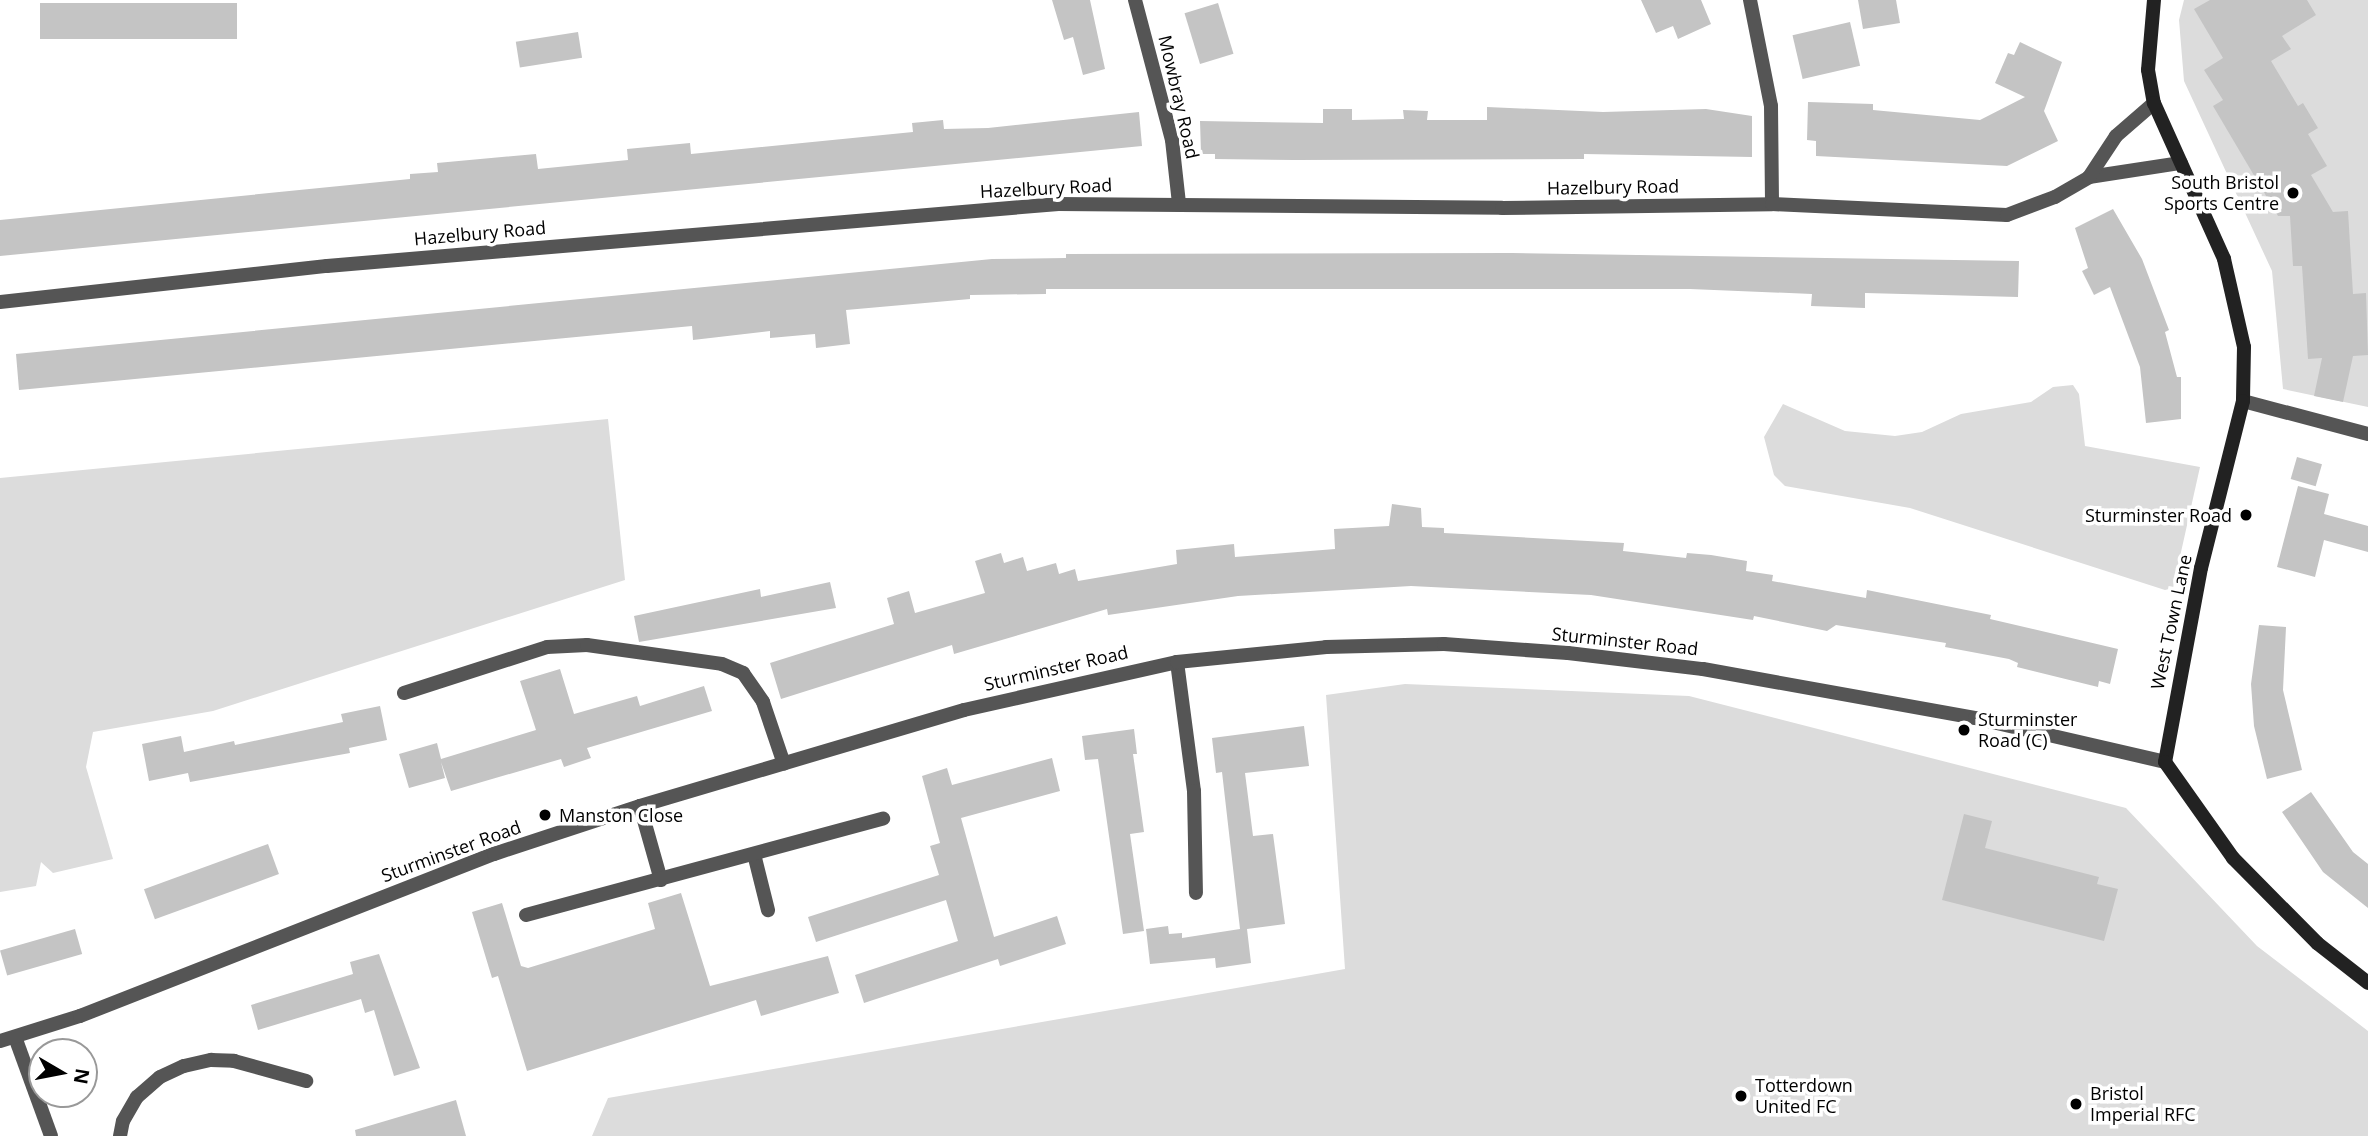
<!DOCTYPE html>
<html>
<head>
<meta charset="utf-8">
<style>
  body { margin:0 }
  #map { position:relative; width:2368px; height:1136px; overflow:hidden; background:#fff; font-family:"Open Sans",sans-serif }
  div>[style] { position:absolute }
  .green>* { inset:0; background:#dcdcdc }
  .building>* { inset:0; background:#c4c4c4; transform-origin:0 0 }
  .minor>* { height:14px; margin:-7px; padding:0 7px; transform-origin:7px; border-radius:7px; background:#555 }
  .tertiary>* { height:14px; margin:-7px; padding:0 7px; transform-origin:7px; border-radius:7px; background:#555 }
  .secondary>* { height:14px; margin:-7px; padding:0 7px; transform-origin:7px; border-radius:7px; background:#222 }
  .dots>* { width:19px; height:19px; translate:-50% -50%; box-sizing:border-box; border:4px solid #fff; border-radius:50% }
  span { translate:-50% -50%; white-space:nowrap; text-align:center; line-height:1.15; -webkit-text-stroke:7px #fff; paint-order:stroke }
  .street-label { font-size:18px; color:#000 }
  .poi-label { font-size:18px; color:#000 }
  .right { translate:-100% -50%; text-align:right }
  .left { translate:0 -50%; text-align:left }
  .north { position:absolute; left:28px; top:1038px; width:70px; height:70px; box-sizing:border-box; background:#fff; border:2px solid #999; border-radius:50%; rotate:100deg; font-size:19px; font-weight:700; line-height:28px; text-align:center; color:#000 }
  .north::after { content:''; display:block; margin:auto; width:24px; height:32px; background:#000; clip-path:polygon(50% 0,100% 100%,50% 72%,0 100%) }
</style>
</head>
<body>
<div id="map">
  <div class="green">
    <div style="clip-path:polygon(2184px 0,2368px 0,2368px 407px,2283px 389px,2272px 271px,2184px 81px,2179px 20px)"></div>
    <div style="clip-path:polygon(2073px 385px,2079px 394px,2085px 446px,2200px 467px,2173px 588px,2165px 590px,1910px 508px,1785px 486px,1774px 475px,1764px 437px,1783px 404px,1845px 431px,1895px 436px,1922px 432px,1961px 414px,2031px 402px,2053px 387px)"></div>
    <div style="clip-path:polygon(608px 419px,625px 580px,213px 711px,93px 732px,86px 767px,113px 859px,53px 873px,41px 862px,36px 886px,0 892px,0 478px)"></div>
    <div style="clip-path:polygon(1405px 684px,1689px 696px,2126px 808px,2257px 946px,2368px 1031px,2368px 1136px,592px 1136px,608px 1098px,1345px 969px,1326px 695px)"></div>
  </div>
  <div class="building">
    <div style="clip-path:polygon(1052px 0,1090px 0,1105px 69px,1083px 75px,1073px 37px,1064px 40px)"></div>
    <div style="clip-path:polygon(1641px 0,1701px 0,1711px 24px,1678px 39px,1673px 26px,1656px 33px)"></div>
    <div style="clip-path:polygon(1858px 0,1896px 0,1900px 23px,1863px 29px)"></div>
    <div style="clip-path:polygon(2210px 0,2307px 0,2316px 15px,2282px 36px,2291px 49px,2271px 61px,2298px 106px,2303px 103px,2318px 128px,2308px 134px,2327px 166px,2311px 175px,2333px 212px,2348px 211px,2353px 294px,2366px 293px,2368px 355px,2353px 356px,2343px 402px,2314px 396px,2322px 358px,2308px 359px,2302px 266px,2293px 266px,2290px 216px,2278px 216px,2213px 106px,2223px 100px,2204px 70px,2223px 58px,2194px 9px)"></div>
    <div style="left:237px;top:3px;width:36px;height:197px;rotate:90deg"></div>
    <div style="left:1218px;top:3px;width:53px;height:35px;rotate:73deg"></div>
    <div style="left:1850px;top:22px;width:45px;height:59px;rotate:77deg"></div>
    <div style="left:578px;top:32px;width:26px;height:63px;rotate:81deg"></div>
    <div style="clip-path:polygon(2020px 42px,2062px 62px,2044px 111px,2058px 141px,2007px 166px,1816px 156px,1816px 141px,1807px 140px,1808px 102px,1873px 104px,1873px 110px,1980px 120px,2025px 97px,1995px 83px,2008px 53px,2014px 55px)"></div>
    <div style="clip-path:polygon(1487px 107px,1603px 112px,1706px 109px,1752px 116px,1752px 157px,1584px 154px,1584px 159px,1294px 160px,1215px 159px,1215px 154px,1201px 154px,1200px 121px,1323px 123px,1323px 109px,1352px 109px,1352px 120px,1404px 119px,1403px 110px,1428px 111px,1427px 120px,1487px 120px)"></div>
    <div style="clip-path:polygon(1139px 112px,1142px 146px,0 256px,0 220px,410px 179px,410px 174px,438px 172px,437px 163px,536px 154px,538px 169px,628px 160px,627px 149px,690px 143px,691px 154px,913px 132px,912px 123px,943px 120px,944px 129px,988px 128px)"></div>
    <div style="clip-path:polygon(2113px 209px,2142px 259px,2169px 330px,2165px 332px,2177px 377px,2181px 377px,2181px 419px,2146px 423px,2140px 367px,2110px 287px,2094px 295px,2082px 271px,2088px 268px,2075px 228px)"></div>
    <div style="clip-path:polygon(1512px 253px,2019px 261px,2018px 297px,1865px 293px,1865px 308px,1811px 306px,1812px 294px,1690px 289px,1046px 289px,1046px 294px,970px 295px,970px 299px,846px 310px,850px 344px,816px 348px,815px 334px,770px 338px,770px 331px,693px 340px,692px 326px,19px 390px,16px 354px,992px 259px,1066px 258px,1066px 254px)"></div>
    <div style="left:2297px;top:457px;width:26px;height:23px;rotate:16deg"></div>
    <div style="clip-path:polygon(2298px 486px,2329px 494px,2324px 514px,2368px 526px,2368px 552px,2324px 540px,2315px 577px,2277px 567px)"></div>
    <div style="clip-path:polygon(1392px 504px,1421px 508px,1422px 527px,1444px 528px,1444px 533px,1624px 543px,1623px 551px,1686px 558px,1687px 553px,1711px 555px,1747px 561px,1746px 571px,1773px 575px,1772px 581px,1866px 598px,1867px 590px,1991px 615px,1990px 619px,2118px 649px,2110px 684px,2099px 681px,2098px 687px,2017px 667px,2018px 663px,2009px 659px,1945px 647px,1946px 643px,1836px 625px,1827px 631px,1754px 616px,1753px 620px,1591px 595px,1411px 586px,1238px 596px,1108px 615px,1107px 609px,954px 654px,952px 645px,781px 699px,770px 663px,894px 624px,887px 598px,909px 591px,915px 613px,985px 593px,975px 561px,1001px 553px,1004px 563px,1023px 557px,1027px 571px,1056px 563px,1059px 574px,1075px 569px,1078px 581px,1177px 564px,1176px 550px,1234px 544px,1235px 557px,1335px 549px,1334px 529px,1389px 526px)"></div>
    <div style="clip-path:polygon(830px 582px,836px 608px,639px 642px,634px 616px,760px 589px,761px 597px)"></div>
    <div style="clip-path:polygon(2259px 625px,2286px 627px,2283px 690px,2302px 770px,2267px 779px,2254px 726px,2251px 684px)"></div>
    <div style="clip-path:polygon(560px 669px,574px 714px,637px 696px,640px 706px,704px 686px,712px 711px,587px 748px,591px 758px,564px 767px,561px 759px,451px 791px,441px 762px,445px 778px,409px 788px,399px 754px,437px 743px,441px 759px,536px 730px,520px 681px)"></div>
    <div style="clip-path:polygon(380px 706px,387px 740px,349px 748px,350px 753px,190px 782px,188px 773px,149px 781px,142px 744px,181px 736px,184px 752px,234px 741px,235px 745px,343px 722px,341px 714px)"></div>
    <div style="clip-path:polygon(1304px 726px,1309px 766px,1245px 773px,1253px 836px,1273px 834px,1285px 924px,1247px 929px,1251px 963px,1216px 968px,1215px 958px,1150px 964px,1146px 929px,1168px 926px,1169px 934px,1182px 933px,1182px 938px,1240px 929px,1222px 772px,1216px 773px,1212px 738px)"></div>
    <div style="clip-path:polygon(1134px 729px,1137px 754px,1133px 754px,1144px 832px,1130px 834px,1144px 931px,1123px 934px,1098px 759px,1085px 760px,1082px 736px)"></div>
    <div style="clip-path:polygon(1052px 758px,1060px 791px,961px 818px,994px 937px,1057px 916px,1066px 944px,1000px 966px,998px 959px,864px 1003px,855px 975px,958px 941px,946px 900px,816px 942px,808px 917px,939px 875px,930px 846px,940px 843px,922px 776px,947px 768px,952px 785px)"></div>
    <div style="clip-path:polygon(2311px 792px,2353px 852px,2368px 864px,2368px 908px,2323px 872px,2282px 812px)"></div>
    <div style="clip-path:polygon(1964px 814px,1992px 821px,1985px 848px,2099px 877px,2097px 884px,2118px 889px,2104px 941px,1942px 900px)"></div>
    <div style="left:268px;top:844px;width:32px;height:132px;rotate:70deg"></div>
    <div style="clip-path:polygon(681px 893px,710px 986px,828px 956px,839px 993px,761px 1016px,756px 1000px,527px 1071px,498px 976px,492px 978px,472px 912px,502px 903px,521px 966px,528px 968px,655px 929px,648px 903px)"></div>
    <div style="left:75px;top:929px;width:26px;height:78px;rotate:74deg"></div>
    <div style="clip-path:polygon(379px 954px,420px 1068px,394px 1076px,374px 1010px,365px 1013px,361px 999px,258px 1030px,251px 1005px,353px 974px,350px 962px)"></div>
    <div style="clip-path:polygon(456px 1100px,466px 1136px,356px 1136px,355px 1130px)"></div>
  </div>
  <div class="minor">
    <div style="left:1135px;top:0;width:145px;rotate:75.2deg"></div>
    <div style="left:1172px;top:140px;width:63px;rotate:83.7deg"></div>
    <div style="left:1750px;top:0;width:108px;rotate:78.8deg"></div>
    <div style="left:1771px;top:106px;width:98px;rotate:89.4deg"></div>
    <div style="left:2089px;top:177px;width:93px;rotate:-8.7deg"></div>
    <div style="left:0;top:302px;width:329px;rotate:-6.3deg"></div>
    <div style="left:327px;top:266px;width:734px;rotate:-4.85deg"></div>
    <div style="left:1058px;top:204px;width:444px;rotate:0.5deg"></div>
    <div style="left:1502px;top:208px;width:270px;rotate:-0.8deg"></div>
    <div style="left:1772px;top:204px;width:235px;rotate:2.7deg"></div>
    <div style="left:2007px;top:215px;width:51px;rotate:-20.6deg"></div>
    <div style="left:2055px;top:197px;width:39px;rotate:-30deg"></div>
    <div style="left:2089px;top:177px;width:49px;rotate:-56.6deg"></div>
    <div style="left:2116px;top:136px;width:50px;rotate:-41deg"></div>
    <div style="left:2243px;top:401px;width:129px;rotate:14.8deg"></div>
    <div style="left:1177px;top:662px;width:130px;rotate:82.5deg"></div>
    <div style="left:1194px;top:791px;width:102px;rotate:88.9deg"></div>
    <div style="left:404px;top:693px;width:150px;rotate:-17.8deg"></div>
    <div style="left:547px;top:647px;width:40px;rotate:-2.9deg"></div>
    <div style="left:587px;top:645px;width:136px;rotate:8deg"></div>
    <div style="left:722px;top:664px;width:23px;rotate:23deg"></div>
    <div style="left:743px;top:673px;width:35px;rotate:55deg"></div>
    <div style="left:763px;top:702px;width:65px;rotate:71.3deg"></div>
    <div style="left:640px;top:806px;width:77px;rotate:74.2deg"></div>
    <div style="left:754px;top:854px;width:58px;rotate:76deg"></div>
    <div style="left:526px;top:915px;width:370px;rotate:-15.1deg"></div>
    <div style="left:15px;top:1037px;width:105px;rotate:70deg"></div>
    <div style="left:120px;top:1136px;width:15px;rotate:-79deg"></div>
    <div style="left:123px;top:1121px;width:28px;rotate:-60deg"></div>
    <div style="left:137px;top:1097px;width:30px;rotate:-41deg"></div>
    <div style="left:160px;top:1077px;width:26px;rotate:-25deg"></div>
    <div style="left:184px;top:1066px;width:28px;rotate:-13deg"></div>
    <div style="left:211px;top:1060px;width:23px;rotate:2deg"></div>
    <div style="left:234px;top:1061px;width:75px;rotate:15.5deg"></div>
  </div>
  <div class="tertiary">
    <div style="left:0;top:1041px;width:84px;rotate:-17.4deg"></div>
    <div style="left:80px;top:1016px;width:445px;rotate:-21.4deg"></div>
    <div style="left:494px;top:854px;width:154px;rotate:-18.2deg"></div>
    <div style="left:640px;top:806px;width:338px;rotate:-16.5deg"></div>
    <div style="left:964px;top:710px;width:218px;rotate:-12.7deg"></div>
    <div style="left:1177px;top:662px;width:150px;rotate:-5.7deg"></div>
    <div style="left:1326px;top:647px;width:118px;rotate:-1.5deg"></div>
    <div style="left:1444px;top:644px;width:124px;rotate:4.2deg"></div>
    <div style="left:1568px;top:653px;width:136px;rotate:6.8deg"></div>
    <div style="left:1703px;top:669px;width:276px;rotate:10.2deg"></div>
    <div style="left:1975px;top:718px;width:195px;rotate:13deg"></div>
  </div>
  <div class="secondary">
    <div style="left:2154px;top:0;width:70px;rotate:94.9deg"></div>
    <div style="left:2148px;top:70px;width:34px;rotate:80deg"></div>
    <div style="left:2154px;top:103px;width:171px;rotate:65.8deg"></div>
    <div style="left:2224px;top:259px;width:90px;rotate:77.2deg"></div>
    <div style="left:2244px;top:347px;width:54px;rotate:91.1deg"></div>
    <div style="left:2243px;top:401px;width:172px;rotate:104.1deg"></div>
    <div style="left:2201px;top:568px;width:197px;rotate:100.5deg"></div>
    <div style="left:2165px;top:762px;width:118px;rotate:54.7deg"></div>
    <div style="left:2233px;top:858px;width:120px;rotate:45.3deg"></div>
    <div style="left:2317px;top:943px;width:65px;rotate:38.1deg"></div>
  </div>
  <div class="dots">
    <div style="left:2293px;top:193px;background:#000"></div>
    <div style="left:2246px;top:515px;background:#000"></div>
    <div style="left:1964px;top:730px;background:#000"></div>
    <div style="left:545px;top:815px;background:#000"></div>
    <div style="left:1741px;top:1096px;background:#000"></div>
    <div style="left:2076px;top:1104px;background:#000"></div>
  </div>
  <div class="street-label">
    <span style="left:1179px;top:97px;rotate:77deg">Mowbray Road</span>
    <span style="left:1613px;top:187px;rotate:-1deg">Hazelbury Road</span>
    <span style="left:1046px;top:188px;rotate:-3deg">Hazelbury Road</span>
    <span style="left:480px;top:233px;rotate:-5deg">Hazelbury Road</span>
    <span style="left:2171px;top:622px;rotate:-78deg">West Town Lane</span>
    <span style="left:1625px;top:641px;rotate:6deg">Sturminster Road</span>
    <span style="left:1056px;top:668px;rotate:-13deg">Sturminster Road</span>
    <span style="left:451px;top:851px;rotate:-20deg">Sturminster Road</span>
  </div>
  <div class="poi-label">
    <span class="right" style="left:2279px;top:193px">South Bristol<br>Sports Centre</span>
    <span class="right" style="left:2232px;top:515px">Sturminster Road</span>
    <span class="left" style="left:1978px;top:730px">Sturminster<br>Road (C)</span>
    <span class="left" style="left:559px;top:815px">Manston Close</span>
    <span class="left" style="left:1755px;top:1096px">Totterdown<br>United FC</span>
    <span class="left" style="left:2090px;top:1104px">Bristol<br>Imperial RFC</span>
  </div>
  <div class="north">N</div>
</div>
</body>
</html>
